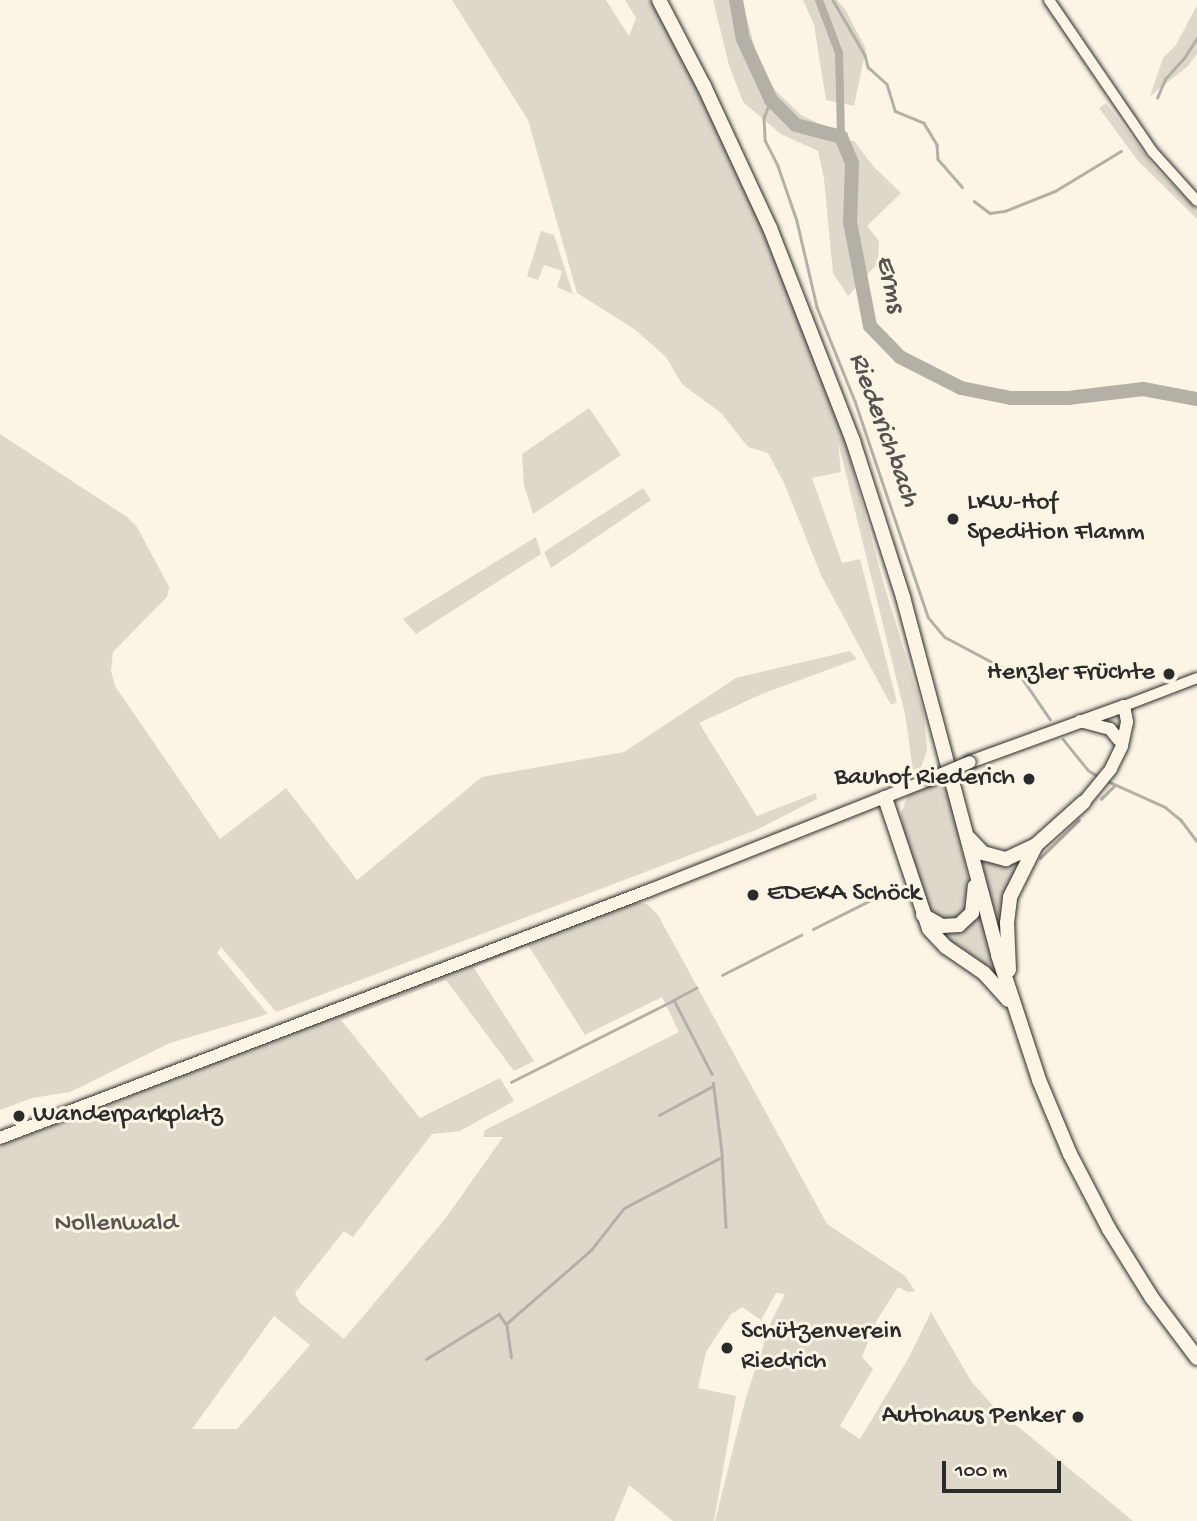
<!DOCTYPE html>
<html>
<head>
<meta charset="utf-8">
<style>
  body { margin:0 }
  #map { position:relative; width:1197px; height:1521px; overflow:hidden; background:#fcf5e5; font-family:"Gochi Hand",sans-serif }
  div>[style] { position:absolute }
  .green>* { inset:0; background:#ded8ca }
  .stream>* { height:2.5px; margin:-1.25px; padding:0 1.25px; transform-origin:1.25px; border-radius:1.25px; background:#b4b0a5 }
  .canal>* { height:8px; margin:-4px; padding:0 4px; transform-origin:4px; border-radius:4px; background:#b4b0a5 }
  .river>* { height:14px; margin:-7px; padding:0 7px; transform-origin:7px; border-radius:7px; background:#b4b0a5 }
  .roads { filter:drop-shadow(0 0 2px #2b2b2b) drop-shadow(0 0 2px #2b2b2b) }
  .tertiary>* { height:10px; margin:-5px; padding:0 5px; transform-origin:5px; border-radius:5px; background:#fcf5e5 }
  .secondary>* { height:12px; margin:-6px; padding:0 6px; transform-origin:6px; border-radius:6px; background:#fcf5e5 }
  .trunk>* { height:14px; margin:-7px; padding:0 7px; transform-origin:7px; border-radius:7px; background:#fcf5e5 }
  .bridges { filter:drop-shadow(0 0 2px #2b2b2b) drop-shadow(0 0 2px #2b2b2b) }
  .secondary-bridge>* { height:12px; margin:-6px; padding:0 6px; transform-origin:6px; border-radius:6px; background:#fcf5e5 }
  .dots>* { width:19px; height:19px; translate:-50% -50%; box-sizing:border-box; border:4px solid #fcf5e5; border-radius:50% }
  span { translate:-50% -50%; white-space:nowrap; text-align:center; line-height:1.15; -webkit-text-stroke:6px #fcf5e5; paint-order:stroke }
  .poi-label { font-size:26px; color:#2b2b2b }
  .left { translate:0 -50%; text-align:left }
  .right { translate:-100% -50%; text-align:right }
  .park-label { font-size:26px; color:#585653 }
  .water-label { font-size:28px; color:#545350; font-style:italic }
  .scale { position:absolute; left:942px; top:1461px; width:119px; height:32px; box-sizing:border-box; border:4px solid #2b2b2b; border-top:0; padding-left:9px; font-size:21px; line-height:24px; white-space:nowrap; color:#2b2b2b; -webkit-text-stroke:5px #fcf5e5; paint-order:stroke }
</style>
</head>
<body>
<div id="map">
  <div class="green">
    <div style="clip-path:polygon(452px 0,606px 0,629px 36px,636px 18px,625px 0,653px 0,691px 71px,749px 193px,842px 428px,884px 585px,924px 715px,927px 750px,921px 767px,913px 770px,905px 714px,838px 442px,841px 472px,812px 478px,842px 563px,860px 559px,897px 702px,891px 705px,821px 575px,784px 483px,768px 453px,748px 447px,721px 413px,682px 384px,666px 357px,633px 328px,577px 293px,528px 120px)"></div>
    <div style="clip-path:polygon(713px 0,742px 0,759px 63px,775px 90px,801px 115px,826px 127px,830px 140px,854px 141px,873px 166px,901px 193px,867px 226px,879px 241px,878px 263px,848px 296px,833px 273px,824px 179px,818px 151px,781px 134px,743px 102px,729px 65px)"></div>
    <div style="clip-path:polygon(803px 0,837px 0,845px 9px,866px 49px,854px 106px,826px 100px,814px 25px)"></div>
    <div style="clip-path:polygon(1197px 5px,1197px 54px,1187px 67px,1150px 96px,1163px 58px,1176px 45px)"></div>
    <div style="clip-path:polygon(1106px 103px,1155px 168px,1197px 209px,1197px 219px,1138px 161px,1099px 108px)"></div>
    <div style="clip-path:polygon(541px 231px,554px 235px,573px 294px,557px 287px,562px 271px,544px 265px,538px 280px,527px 276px)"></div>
    <div style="clip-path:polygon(589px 408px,621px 455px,533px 514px,524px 485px,522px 454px)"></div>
    <div style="clip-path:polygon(0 434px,127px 517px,137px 527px,169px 587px,167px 597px,113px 652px,111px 671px,115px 686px,220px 839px,286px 788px,357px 880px,482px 777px,624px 752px,736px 678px,850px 651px,857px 659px,762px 694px,699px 723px,757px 816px,816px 793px,817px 799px,756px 830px,276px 1012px,221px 947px,217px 953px,268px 1014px,170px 1043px,70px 1092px,32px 1098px,0 1110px)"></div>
    <div style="clip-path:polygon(643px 488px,651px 500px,551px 568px,544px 552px)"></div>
    <div style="clip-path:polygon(536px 537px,541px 554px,416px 634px,403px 619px)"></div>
    <div style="clip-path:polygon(947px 780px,970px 887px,970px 904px,955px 922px,931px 917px,905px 841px,901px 814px,908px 795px)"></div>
    <div style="clip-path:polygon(978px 853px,1022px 858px,1002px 928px,998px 929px)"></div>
    <div style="clip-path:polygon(evenodd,632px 902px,647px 904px,658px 915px,827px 1224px,905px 1276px,915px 1291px,908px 1292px,898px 1287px,877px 1320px,862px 1357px,873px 1369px,840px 1426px,860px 1439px,908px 1359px,931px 1312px,971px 1381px,994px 1407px,1133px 1521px,715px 1521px,746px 1397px,771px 1322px,785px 1294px,776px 1293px,761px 1320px,742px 1307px,731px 1314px,706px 1352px,698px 1388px,736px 1396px,714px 1521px,673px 1521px,629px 1485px,614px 1521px,0 1521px,0 1146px,632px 902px,528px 945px,585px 1035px,662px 997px,679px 1032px,485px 1130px,483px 1137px,503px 1137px,445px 1219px,344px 1339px,299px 1302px,295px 1293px,344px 1231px,353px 1237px,432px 1134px,460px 1131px,514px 1101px,500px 1078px,420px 1118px,341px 1020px,446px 980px,514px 1071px,534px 1061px,474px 968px,528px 945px,632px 902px,274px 1316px,310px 1345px,237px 1429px,192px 1429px,274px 1316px)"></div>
    <div style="clip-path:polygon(978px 911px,987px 934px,998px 980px,949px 944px,935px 929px)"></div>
  </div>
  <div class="stream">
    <div style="left:833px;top:0;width:64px;rotate:59.8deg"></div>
    <div style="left:865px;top:55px;width:12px;rotate:76deg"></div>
    <div style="left:868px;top:67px;width:25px;rotate:42deg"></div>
    <div style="left:887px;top:84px;width:28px;rotate:73deg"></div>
    <div style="left:895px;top:111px;width:31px;rotate:22deg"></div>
    <div style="left:924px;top:123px;width:26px;rotate:59deg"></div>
    <div style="left:937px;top:145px;width:14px;rotate:86deg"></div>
    <div style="left:938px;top:159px;width:37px;rotate:49deg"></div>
    <div style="left:1157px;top:98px;width:21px;rotate:-67deg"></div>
    <div style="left:1165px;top:79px;width:28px;rotate:-48deg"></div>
    <div style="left:1184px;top:58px;width:24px;rotate:-57deg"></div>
    <div style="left:771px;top:100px;width:19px;rotate:111deg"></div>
    <div style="left:764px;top:118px;width:22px;rotate:87deg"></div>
    <div style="left:765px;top:140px;width:29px;rotate:63deg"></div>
    <div style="left:778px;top:166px;width:58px;rotate:70.9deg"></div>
    <div style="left:797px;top:221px;width:88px;rotate:76.9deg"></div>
    <div style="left:817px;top:307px;width:101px;rotate:68deg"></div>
    <div style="left:855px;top:401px;width:228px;rotate:71.3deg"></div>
    <div style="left:928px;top:617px;width:26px;rotate:50deg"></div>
    <div style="left:945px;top:637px;width:87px;rotate:28deg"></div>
    <div style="left:1022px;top:678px;width:50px;rotate:55.7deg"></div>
    <div style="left:974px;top:201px;width:20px;rotate:37deg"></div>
    <div style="left:990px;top:213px;width:15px;rotate:-8deg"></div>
    <div style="left:1005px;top:211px;width:54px;rotate:-21.8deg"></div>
    <div style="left:1055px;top:191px;width:77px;rotate:-31.2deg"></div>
    <div style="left:1063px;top:739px;width:40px;rotate:51deg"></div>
    <div style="left:1088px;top:770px;width:13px;rotate:32deg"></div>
    <div style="left:1105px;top:780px;width:66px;rotate:24.2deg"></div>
    <div style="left:1165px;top:807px;width:21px;rotate:39deg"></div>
    <div style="left:1181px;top:820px;width:26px;rotate:53deg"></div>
    <div style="left:1101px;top:799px;width:18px;rotate:-45deg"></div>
    <div style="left:1040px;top:858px;width:54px;rotate:-44.3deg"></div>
    <div style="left:813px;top:929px;width:65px;rotate:-26.6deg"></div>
    <div style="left:722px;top:975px;width:89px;rotate:-26.9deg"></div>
    <div style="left:697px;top:988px;width:26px;rotate:152deg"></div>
    <div style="left:674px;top:1000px;width:83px;rotate:62.8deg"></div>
    <div style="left:511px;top:1082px;width:182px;rotate:-26.7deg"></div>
    <div style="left:659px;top:1115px;width:61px;rotate:-28.2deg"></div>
    <div style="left:722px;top:1157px;width:70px;rotate:86.7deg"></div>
    <div style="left:511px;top:1358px;width:34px;rotate:-98deg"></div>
    <div style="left:506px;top:1324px;width:113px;rotate:-41deg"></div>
    <div style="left:591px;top:1250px;width:53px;rotate:-51.8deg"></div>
    <div style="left:624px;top:1208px;width:110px;rotate:-27.5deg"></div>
    <div style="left:722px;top:1157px;width:74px;rotate:-97deg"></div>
    <div style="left:426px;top:1359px;width:86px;rotate:-31.7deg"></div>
    <div style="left:499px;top:1314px;width:12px;rotate:55deg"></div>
  </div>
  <div class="canal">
    <div style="left:819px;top:0;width:57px;rotate:69.3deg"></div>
    <div style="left:839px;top:53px;width:84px;rotate:88.6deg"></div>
  </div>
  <div class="river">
    <div style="left:736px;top:0;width:40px;rotate:80deg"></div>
    <div style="left:743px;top:39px;width:67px;rotate:65.3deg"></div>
    <div style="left:771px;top:100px;width:35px;rotate:45deg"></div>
    <div style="left:796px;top:125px;width:47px;rotate:14.9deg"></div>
    <div style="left:841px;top:137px;width:28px;rotate:67deg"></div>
    <div style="left:852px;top:163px;width:59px;rotate:91.9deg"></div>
    <div style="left:850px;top:222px;width:106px;rotate:79.1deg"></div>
    <div style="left:870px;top:326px;width:43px;rotate:45.9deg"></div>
    <div style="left:900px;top:357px;width:68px;rotate:26.9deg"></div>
    <div style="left:961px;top:388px;width:51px;rotate:11.3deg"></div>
    <div style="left:1011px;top:398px;width:57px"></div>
    <div style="left:1068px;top:398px;width:76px;rotate:-6.8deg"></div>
    <div style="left:1143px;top:389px;width:55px;rotate:10.5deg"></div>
  </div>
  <div class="roads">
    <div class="tertiary">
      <div style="left:1049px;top:0;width:183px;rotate:55.7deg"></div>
      <div style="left:1152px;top:151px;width:67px;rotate:48deg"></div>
      <div style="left:1124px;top:706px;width:78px;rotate:-21deg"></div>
    </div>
    <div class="secondary">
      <div style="left:1080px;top:721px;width:31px;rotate:15deg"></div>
      <div style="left:1110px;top:729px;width:14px;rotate:51deg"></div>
      <div style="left:970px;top:762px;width:164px;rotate:-20deg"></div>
      <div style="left:1124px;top:706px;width:16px;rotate:79deg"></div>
      <div style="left:1127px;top:722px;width:25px;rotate:102deg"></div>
      <div style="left:1122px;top:746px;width:25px;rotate:116deg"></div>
      <div style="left:1111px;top:769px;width:43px;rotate:129.3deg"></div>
      <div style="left:0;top:1138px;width:696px;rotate:-20.88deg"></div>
      <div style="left:650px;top:890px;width:301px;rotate:-21.6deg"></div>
    </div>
    <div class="trunk">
      <div style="left:659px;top:0;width:97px;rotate:62.4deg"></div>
      <div style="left:704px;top:86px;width:157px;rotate:65.1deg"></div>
      <div style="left:770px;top:228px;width:229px;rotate:68.7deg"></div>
      <div style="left:853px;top:441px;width:164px;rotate:72.2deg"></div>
      <div style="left:903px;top:597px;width:370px;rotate:75.1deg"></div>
      <div style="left:998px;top:955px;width:132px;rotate:71.8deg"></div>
      <div style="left:1039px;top:1080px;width:80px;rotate:67.3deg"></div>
      <div style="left:1070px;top:1154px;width:85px;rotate:62.5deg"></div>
      <div style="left:1109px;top:1229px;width:81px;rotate:58.1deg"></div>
      <div style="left:1152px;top:1298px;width:75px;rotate:53.1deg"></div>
      <div style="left:885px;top:798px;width:138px;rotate:71.4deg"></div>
      <div style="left:929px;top:929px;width:25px;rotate:47deg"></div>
      <div style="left:946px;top:947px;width:46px;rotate:34.4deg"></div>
      <div style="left:984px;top:973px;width:36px;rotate:48deg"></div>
      <div style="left:969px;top:838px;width:21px;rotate:47deg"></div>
      <div style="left:983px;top:853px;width:24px;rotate:15deg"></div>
      <div style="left:1006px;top:859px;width:33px;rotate:-25deg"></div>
      <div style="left:1036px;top:845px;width:64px;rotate:-41.9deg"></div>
      <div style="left:923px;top:915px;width:22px;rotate:30deg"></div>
      <div style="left:942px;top:926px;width:17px;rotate:-3deg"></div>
      <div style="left:959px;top:925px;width:18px;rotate:-43deg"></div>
      <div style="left:972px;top:913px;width:27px;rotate:-84deg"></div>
      <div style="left:1009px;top:970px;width:47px;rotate:-92.4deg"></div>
      <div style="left:1007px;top:923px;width:26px;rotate:-83deg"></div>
      <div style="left:1010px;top:897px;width:58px;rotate:-63.4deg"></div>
    </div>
  </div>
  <div class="bridges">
    <div class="secondary-bridge">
      <div style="left:930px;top:779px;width:43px;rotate:-23deg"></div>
    </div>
  </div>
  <div class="dots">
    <div style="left:953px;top:519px;background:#2b2b2b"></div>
    <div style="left:1169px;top:674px;background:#2b2b2b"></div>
    <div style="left:1029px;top:779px;background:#2b2b2b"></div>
    <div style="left:753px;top:895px;background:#2b2b2b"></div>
    <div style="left:19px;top:1116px;background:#2b2b2b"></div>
    <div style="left:727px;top:1348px;background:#2b2b2b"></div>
    <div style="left:1078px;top:1417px;background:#2b2b2b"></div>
  </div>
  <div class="poi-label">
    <span class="left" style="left:967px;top:519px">LKW-Hof<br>Spedition Flamm</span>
    <span class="right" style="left:1155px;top:674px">Henzler Früchte</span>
    <span class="right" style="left:1015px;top:779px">Bauhof Riederich</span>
    <span class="left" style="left:767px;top:895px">EDEKA Schöck</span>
    <span class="left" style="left:33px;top:1116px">Wanderparkplatz</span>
    <span class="left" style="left:741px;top:1348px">Schützenverein<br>Riedrich</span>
    <span class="right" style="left:1064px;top:1417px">Autohaus Penker</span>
  </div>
  <div class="park-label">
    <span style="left:116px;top:1225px">Nollenwald</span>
  </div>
  <div class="water-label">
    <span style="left:889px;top:284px;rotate:77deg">Erms</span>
    <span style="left:883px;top:430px;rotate:70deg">Riederichbach</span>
  </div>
  <div class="scale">100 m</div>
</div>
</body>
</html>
